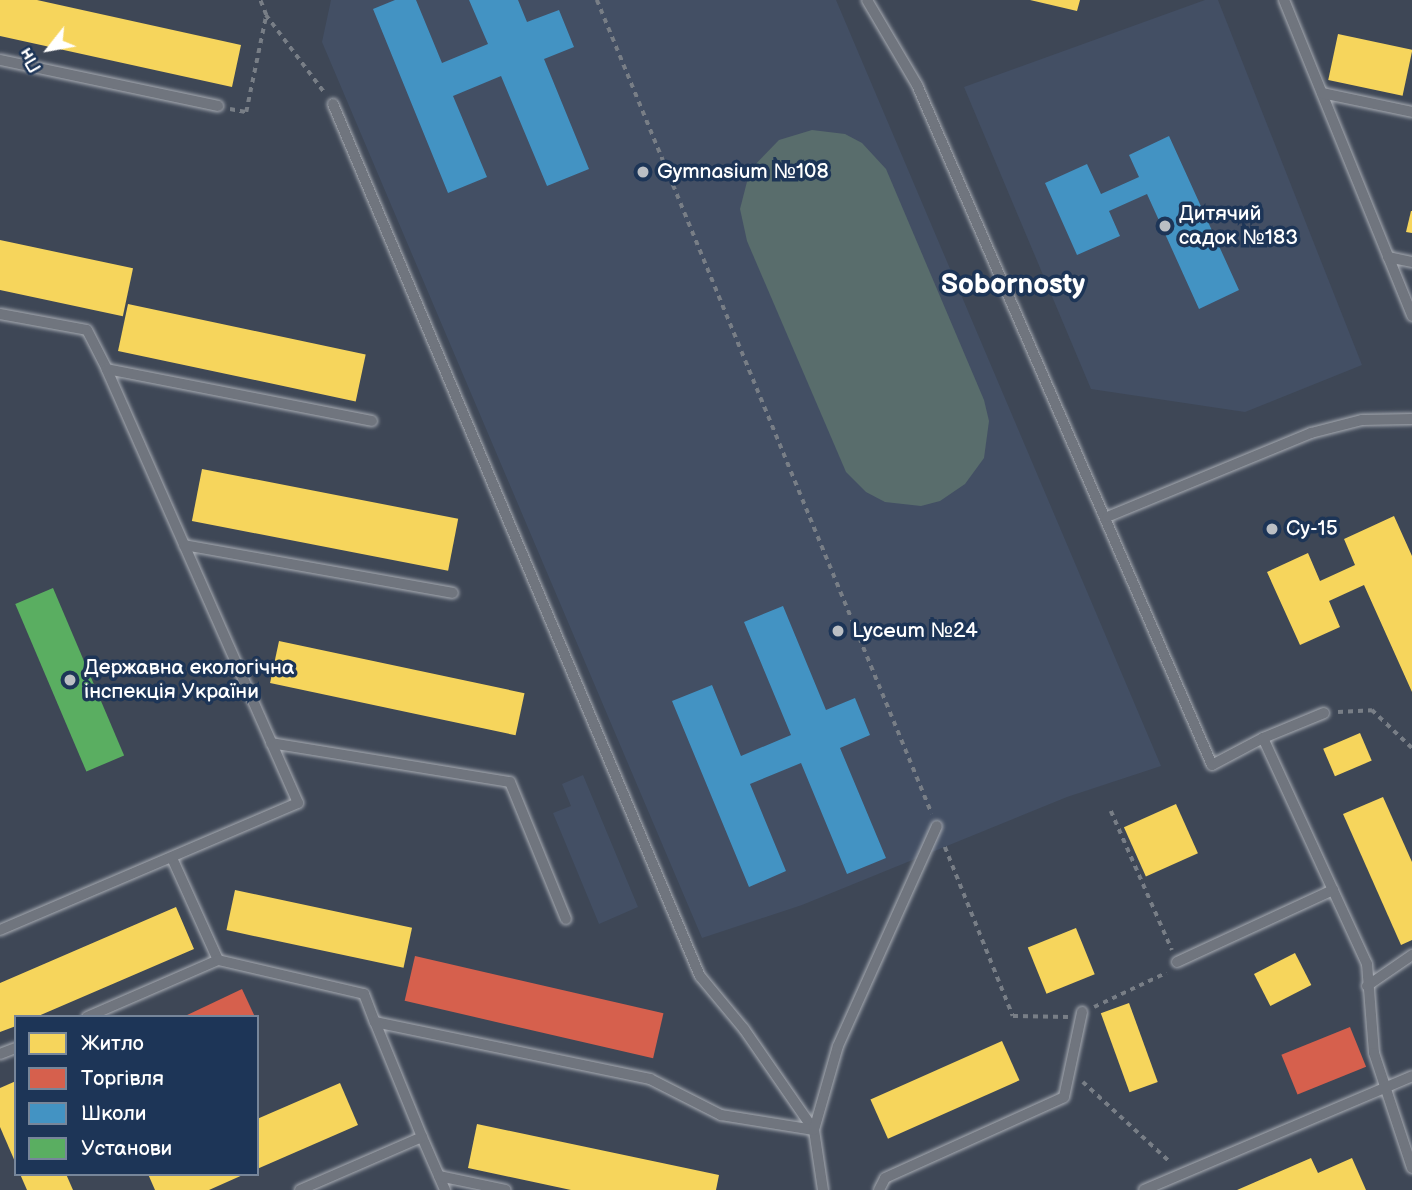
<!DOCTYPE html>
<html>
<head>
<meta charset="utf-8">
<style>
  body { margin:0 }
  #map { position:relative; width:1412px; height:1190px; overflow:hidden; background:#3e4756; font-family:"Balsamiq Sans",sans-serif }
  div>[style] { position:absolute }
  .built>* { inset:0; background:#434f64 }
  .green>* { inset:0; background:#596d6c }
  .homes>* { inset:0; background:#f6d55c; transform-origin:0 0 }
  .shops>* { inset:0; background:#d6604d; transform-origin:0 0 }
  .schools>* { inset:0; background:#4393c3 }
  .public>* { inset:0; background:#5aae61; transform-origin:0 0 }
  .path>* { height:3.5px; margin-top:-1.75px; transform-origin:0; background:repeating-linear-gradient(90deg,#787e86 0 5px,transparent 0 10px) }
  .roads { filter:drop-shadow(0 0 2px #a8acb3) drop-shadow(0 0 2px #a8acb3) }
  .lane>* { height:10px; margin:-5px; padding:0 5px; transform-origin:5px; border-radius:5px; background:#70757e }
  .dots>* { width:19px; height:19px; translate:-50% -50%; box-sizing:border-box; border:4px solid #1d3557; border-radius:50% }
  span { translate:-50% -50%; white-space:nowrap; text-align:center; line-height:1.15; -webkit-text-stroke:7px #1d3557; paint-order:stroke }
  .poi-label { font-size:21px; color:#fff }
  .left { translate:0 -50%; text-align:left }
  .district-label { font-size:28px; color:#fff; font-weight:700 }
  .legend { position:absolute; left:14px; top:1015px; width:245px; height:161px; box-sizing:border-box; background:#1d3557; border:2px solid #77869a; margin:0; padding:9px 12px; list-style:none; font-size:21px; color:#fff }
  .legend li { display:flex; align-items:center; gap:14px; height:35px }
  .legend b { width:35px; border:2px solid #77869a }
  .north { position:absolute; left:14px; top:14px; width:70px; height:70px; -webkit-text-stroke:5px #1d3557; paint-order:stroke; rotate:239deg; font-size:19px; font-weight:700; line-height:28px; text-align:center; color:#fff }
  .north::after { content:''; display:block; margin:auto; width:24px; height:32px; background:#fff; clip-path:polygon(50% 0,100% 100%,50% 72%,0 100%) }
</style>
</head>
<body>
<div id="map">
  <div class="built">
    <div style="clip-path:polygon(331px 0,836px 0,1161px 766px,1067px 797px,802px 905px,702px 938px,322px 42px)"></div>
    <div style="clip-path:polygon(1205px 0,1218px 0,1362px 365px,1245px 412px,1091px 389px,964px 87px)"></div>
    <div style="clip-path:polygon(583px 775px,638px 907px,599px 924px,553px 813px,571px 806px,562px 784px)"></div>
  </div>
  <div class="green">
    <div style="clip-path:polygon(812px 130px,845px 134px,862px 143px,886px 169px,984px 400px,989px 421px,984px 458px,965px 484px,940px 501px,921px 506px,885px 502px,866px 492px,846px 472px,747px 241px,740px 209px,750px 170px,779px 140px)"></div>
  </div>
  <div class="homes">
    <div style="clip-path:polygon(0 0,37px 0,241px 45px,232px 87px,0 36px)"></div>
    <div style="clip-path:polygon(1030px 0,1080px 0,1077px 11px)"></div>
    <div style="left:1338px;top:34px;width:76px;height:47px;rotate:12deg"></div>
    <div style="clip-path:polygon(1411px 211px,1412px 211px,1412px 233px,1406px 232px)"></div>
    <div style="left:0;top:240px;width:136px;height:49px;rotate:12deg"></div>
    <div style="left:128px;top:304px;width:243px;height:48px;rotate:12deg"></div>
    <div style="left:202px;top:469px;width:261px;height:53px;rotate:11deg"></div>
    <div style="clip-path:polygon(1394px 516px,1412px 556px,1412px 692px,1364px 585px,1329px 601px,1340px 627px,1300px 645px,1267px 572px,1308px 553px,1320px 581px,1355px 565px,1344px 539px)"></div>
    <div style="left:279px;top:641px;width:251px;height:43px;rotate:12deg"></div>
    <div style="left:1360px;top:733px;width:30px;height:40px;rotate:67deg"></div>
    <div style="clip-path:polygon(1383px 797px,1412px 862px,1412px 940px,1401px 945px,1343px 814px)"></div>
    <div style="left:1176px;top:804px;width:54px;height:57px;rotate:66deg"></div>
    <div style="left:235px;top:890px;width:181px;height:41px;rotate:12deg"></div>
    <div style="clip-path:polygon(176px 907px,194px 949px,36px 1017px,16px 1017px,16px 1026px,0 1032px,0 983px)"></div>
    <div style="left:1076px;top:928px;width:50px;height:52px;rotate:68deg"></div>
    <div style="left:1295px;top:953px;width:36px;height:46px;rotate:63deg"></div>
    <div style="left:1129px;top:1003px;width:84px;height:30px;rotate:70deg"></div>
    <div style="left:1002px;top:1041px;width:43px;height:144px;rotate:66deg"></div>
    <div style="clip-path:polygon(16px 1081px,16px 1164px,0 1127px,0 1088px)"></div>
    <div style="clip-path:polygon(340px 1083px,358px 1125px,257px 1169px,257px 1119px)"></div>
    <div style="clip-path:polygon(477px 1124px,719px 1175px,716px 1190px,571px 1190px,468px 1168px)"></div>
    <div style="clip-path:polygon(1311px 1158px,1318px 1173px,1352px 1158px,1366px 1190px,1237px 1190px)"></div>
    <div style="clip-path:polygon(20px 1174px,66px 1174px,73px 1190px,27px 1190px)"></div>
    <div style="clip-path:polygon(148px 1174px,245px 1174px,209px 1190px,155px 1190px)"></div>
  </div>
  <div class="shops">
    <div style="left:415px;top:956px;width:255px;height:46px;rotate:13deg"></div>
    <div style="clip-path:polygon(242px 989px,255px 1017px,183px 1017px)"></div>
    <div style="left:1350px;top:1027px;width:43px;height:74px;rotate:68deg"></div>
  </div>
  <div class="schools">
    <div style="clip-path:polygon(395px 0,416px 0,442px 63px,488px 44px,469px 0,518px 0,527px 22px,559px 10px,574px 47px,544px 59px,589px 169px,547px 186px,501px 76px,453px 96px,487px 177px,448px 193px,373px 9px)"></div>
    <div style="clip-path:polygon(1169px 136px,1239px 290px,1199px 309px,1147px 194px,1109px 211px,1120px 236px,1077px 255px,1045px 183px,1087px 164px,1101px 194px,1139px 177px,1129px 155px)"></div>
    <div style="clip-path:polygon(783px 606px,826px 710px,855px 698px,870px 735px,840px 748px,886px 858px,847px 874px,801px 763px,750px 784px,786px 871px,749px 887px,672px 701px,712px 685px,741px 756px,791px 735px,744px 622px)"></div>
  </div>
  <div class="public">
    <div style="left:53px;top:588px;width:182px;height:41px;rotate:67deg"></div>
  </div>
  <div class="path">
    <div style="left:597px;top:0;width:880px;rotate:67.63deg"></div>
    <div style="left:266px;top:15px;width:96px;rotate:53deg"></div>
    <div style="left:230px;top:109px;width:16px;rotate:11deg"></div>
    <div style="left:246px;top:112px;width:99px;rotate:-78.3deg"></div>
    <div style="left:266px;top:15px;width:16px;rotate:-112deg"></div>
    <div style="left:1338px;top:712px;width:34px;rotate:-3deg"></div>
    <div style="left:1372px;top:710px;width:55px;rotate:43.5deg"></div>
    <div style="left:1111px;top:811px;width:152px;rotate:66.3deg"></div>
    <div style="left:945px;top:847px;width:182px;rotate:68.1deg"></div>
    <div style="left:1013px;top:1016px;width:55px;rotate:1deg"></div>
    <div style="left:1094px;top:1007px;width:80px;rotate:-25.3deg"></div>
    <div style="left:1083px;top:1082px;width:118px;rotate:42.6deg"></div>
  </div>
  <div class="roads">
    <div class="lane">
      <div style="left:867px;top:0;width:99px;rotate:59.5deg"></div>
      <div style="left:917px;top:85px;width:741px;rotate:66.55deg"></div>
      <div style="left:1212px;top:765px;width:58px;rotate:-27.9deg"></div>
      <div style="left:1284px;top:0;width:341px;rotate:67.9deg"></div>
      <div style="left:0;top:60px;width:223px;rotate:11.9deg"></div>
      <div style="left:1322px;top:93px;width:92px;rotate:11.9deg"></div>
      <div style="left:333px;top:104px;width:946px;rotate:67.18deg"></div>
      <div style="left:700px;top:976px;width:69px;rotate:50.3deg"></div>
      <div style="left:744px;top:1029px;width:123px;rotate:55.3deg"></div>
      <div style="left:814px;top:1130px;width:61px;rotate:81.5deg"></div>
      <div style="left:1388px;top:257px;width:25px;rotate:12deg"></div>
      <div style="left:0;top:314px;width:88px;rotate:10.4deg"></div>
      <div style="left:87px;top:330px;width:44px;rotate:62.9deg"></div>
      <div style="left:107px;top:369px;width:270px;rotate:11.1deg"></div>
      <div style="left:1107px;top:517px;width:221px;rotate:-22.4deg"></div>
      <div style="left:1311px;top:433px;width:53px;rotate:-14.3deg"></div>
      <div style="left:1362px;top:420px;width:50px;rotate:-1.1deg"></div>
      <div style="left:184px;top:545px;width:273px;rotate:10.1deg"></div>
      <div style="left:1324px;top:713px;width:66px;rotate:157.7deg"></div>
      <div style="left:1263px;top:738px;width:249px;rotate:65.3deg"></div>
      <div style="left:1367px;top:964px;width:89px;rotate:85.5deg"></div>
      <div style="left:1374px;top:1053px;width:121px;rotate:71.7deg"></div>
      <div style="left:271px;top:743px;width:242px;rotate:9.3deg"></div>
      <div style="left:510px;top:782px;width:148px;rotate:67.8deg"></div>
      <div style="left:172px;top:858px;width:112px;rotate:65.7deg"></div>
      <div style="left:0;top:930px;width:324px;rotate:-23.1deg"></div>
      <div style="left:298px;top:803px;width:474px;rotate:-113.8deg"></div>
      <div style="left:1177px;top:962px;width:172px;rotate:-24.8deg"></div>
      <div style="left:1367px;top:986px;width:55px;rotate:-34.6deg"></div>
      <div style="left:87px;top:1017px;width:143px;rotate:-23.5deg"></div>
      <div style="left:218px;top:960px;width:150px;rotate:13.1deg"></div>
      <div style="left:364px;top:994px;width:30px;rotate:69deg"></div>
      <div style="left:375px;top:1022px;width:281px;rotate:11.7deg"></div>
      <div style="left:650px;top:1079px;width:80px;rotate:26.9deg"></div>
      <div style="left:721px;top:1115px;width:94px;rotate:9.2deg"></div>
      <div style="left:814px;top:1130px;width:87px;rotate:-74.1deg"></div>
      <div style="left:838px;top:1046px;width:241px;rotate:-65.8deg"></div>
      <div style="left:0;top:1054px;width:17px;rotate:-21deg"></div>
      <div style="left:422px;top:1137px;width:58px;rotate:66.5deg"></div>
      <div style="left:439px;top:1176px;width:68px;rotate:11.8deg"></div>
      <div style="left:300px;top:1190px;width:133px;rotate:-23.5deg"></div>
      <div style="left:422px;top:1137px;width:124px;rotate:-112.2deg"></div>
      <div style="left:879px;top:1190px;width:13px;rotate:-63deg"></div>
      <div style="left:885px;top:1178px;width:196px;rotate:-24.3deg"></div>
      <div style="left:1064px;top:1097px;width:87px;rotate:-78deg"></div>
      <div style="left:1144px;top:1190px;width:291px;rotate:-23deg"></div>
    </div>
  </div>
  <div class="dots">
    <div style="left:643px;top:172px;background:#bbbfc4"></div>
    <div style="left:1165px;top:226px;background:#bbbfc4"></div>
    <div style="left:1272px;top:529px;background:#bbbfc4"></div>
    <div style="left:838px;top:631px;background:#bbbfc4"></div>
    <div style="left:70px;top:680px;background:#bbbfc4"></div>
  </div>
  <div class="poi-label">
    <span class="left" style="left:657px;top:172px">Gymnasium №108</span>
    <span class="left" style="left:1179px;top:226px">Дитячий<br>садок №183</span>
    <span class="left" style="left:1286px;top:529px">Су-15</span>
    <span class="left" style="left:852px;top:631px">Lyceum №24</span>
    <span class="left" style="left:84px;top:680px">Державна екологічна<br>інспекція України</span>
  </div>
  <div class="district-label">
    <span style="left:1013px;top:285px">Sobornosty</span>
  </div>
  <ul class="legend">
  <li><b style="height:19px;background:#f6d55c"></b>Житло</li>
  <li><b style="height:19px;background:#d6604d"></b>Торгівля</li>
  <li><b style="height:19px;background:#4393c3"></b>Школи</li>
  <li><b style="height:19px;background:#5aae61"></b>Установи</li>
  </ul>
  <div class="north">Пн</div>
</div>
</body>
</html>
